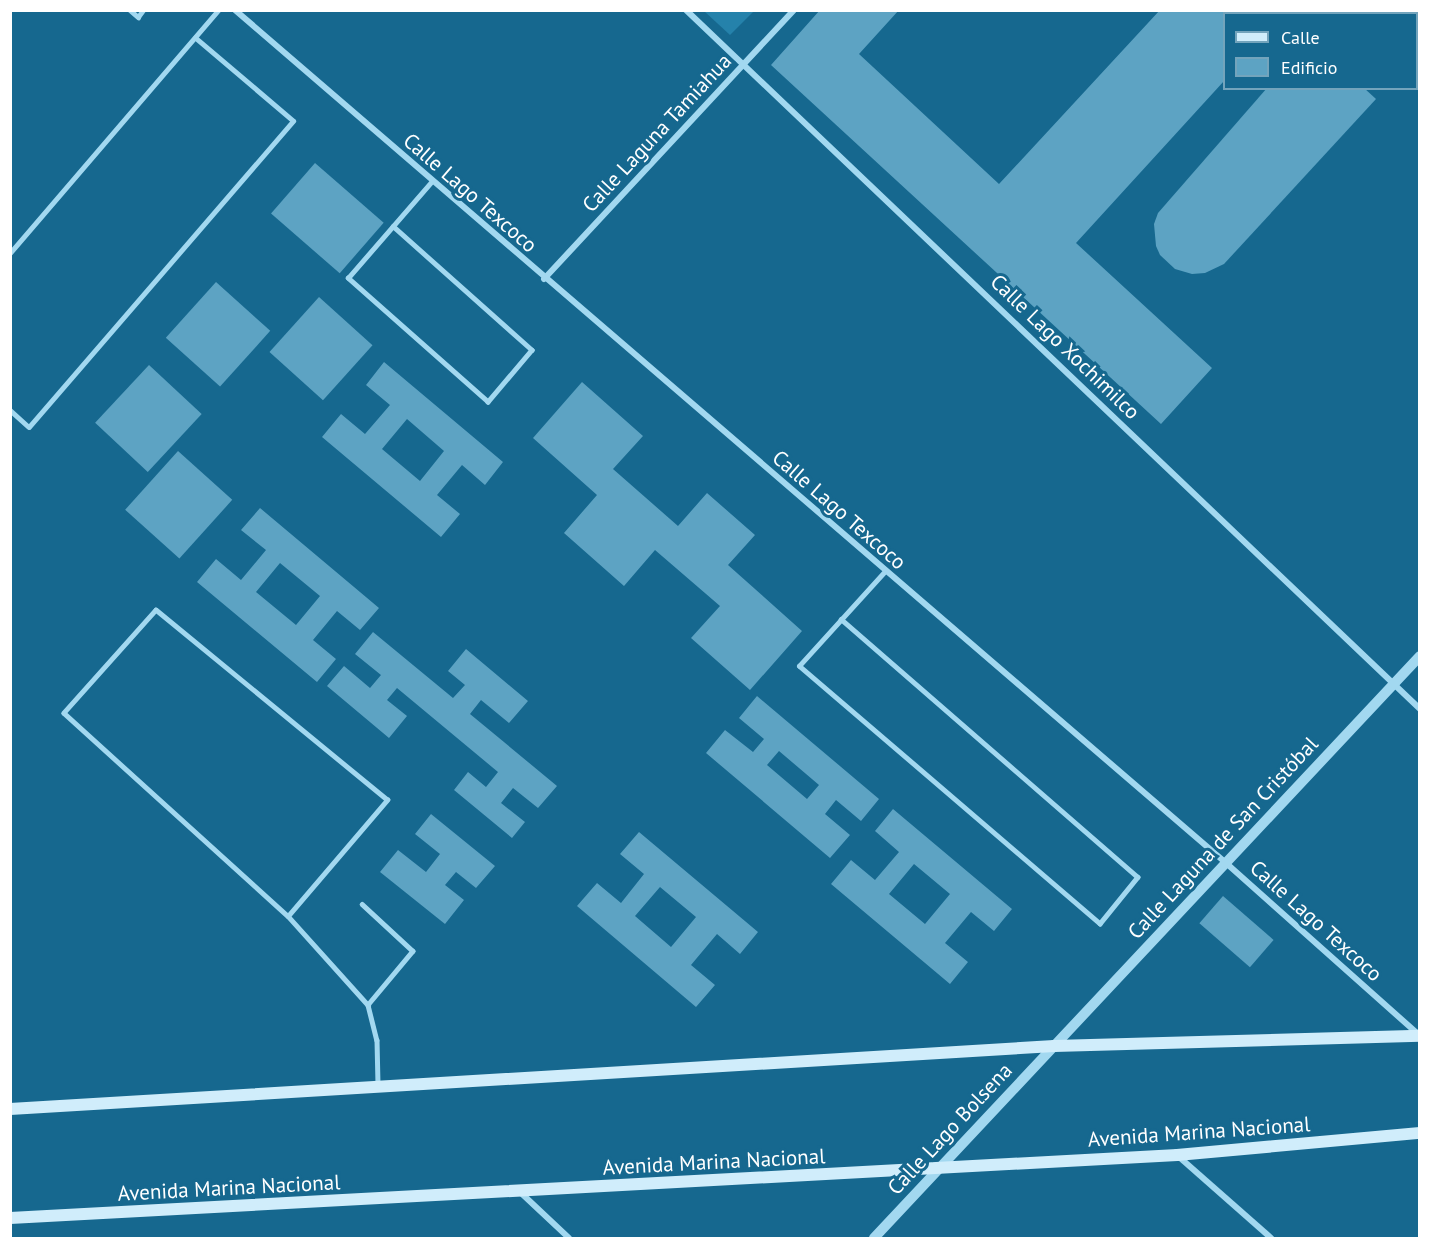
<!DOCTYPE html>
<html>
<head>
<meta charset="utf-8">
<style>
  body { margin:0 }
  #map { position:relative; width:1430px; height:1249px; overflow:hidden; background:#16688f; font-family:"PT Sans",sans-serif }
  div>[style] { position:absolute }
  .green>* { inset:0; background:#2582ab }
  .building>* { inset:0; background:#5da3c3; transform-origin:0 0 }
  .service>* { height:4.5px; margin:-2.25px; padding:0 2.25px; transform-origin:2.25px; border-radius:2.25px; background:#a2d8f0 }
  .minor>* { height:6px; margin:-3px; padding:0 3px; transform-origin:3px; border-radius:3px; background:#a2d8f0 }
  .tertiary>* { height:10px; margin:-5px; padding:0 5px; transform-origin:5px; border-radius:5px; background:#a2d8f0 }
  .secondary>* { height:12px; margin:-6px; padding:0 6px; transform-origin:6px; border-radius:6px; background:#d0edfb }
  span { translate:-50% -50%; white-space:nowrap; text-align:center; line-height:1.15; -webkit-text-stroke:6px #16688f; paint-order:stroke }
  .street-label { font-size:21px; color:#fff }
  .frame { position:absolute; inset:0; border:12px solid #fff; pointer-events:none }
  .legend { position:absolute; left:1223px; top:12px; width:195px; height:78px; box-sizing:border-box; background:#16688f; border:2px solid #73a4bc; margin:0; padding:8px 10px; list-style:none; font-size:18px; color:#fff }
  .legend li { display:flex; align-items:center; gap:12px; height:30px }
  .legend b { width:30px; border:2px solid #73a4bc }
</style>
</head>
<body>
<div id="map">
  <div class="green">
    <div style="clip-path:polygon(704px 11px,754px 11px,730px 35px)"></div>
  </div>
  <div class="building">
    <div style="clip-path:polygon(820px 10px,899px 10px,859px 54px,999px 184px,1160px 10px,1248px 10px,1245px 14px,1224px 14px,1224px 81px,1076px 243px,1212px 368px,1161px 424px,771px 65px)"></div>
    <div style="clip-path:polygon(1267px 88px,1364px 88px,1376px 99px,1224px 264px,1205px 273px,1192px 274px,1175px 269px,1160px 255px,1156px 246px,1154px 224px,1158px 213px)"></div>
    <div style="left:315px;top:163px;width:91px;height:67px;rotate:41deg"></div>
    <div style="left:216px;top:282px;width:73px;height:75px;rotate:42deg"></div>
    <div style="left:319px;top:297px;width:72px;height:74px;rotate:42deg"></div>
    <div style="clip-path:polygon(evenodd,384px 362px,503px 462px,485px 485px,462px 465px,437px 495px,460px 514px,441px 537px,322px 437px,341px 414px,365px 434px,390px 405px,366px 385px,384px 362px,407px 419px,444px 451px,420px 481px,382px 449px,407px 419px)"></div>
    <div style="left:149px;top:365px;width:72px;height:79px;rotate:43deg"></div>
    <div style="clip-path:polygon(582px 382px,643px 436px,613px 469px,678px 526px,707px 493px,755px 535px,728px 565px,802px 631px,750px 690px,691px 638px,720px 606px,655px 550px,624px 586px,564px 533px,597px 495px,533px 438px)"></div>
    <div style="left:178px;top:451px;width:73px;height:79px;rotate:42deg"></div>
    <div style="clip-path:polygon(evenodd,260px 508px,379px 608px,360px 630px,337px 611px,313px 640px,336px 659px,317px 682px,197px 582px,216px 559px,241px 580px,266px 550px,241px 530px,260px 508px,280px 563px,320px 596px,296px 625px,256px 592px,280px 563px)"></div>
    <div style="clip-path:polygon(373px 632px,453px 698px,465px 685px,448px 671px,466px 649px,528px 701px,509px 723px,481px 700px,470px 714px,557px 786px,538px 808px,513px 788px,501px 803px,525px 822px,512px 838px,454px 790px,468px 772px,486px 787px,498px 772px,397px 688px,387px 700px,407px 716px,389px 738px,327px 686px,344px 666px,370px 688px,381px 675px,355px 654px)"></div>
    <div style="clip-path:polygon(evenodd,757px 696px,879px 799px,861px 821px,836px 800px,825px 814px,850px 835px,830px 858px,706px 753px,725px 730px,753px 752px,764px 739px,739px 718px,757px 696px,779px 751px,819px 785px,807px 799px,767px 765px,779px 751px)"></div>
    <div style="clip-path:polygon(evenodd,893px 809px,1012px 909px,994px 931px,971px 912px,945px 943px,968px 962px,950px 984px,831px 884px,851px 860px,875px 880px,899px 852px,875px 831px,893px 809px,914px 864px,950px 894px,925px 924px,889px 894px,914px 864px)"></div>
    <div style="clip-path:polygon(431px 814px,495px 866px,476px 888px,456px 872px,445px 885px,464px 900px,445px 924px,380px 872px,398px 850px,426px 872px,440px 854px,415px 834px)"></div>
    <div style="clip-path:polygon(evenodd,639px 832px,758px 932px,740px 954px,717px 934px,691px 965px,715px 985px,696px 1007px,577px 906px,597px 883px,621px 903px,644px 874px,620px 854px,639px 832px,660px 887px,696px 917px,671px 947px,635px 916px,660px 887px)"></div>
    <div style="left:1223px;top:896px;width:67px;height:36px;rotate:41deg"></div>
  </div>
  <div class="service">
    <div style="left:130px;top:10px;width:11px;rotate:41deg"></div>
    <div style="left:138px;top:17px;width:9px;rotate:-54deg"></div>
    <div style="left:393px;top:226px;width:186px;rotate:41.7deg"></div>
    <div style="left:532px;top:350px;width:68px;rotate:130.2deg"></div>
    <div style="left:488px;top:402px;width:187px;rotate:-138.5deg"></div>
    <div style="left:348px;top:278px;width:128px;rotate:-49.1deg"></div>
    <div style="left:10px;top:253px;width:320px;rotate:-49.4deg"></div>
    <div style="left:10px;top:410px;width:25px;rotate:42deg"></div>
    <div style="left:29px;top:427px;width:404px;rotate:-49.2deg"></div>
    <div style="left:293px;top:121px;width:128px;rotate:-139.7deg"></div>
    <div style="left:841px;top:619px;width:393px;rotate:41deg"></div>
    <div style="left:1138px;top:877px;width:60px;rotate:129deg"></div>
    <div style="left:1100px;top:924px;width:396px;rotate:-139.4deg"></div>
    <div style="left:799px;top:666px;width:128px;rotate:-47.8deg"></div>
    <div style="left:362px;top:904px;width:69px;rotate:42.7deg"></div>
    <div style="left:413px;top:951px;width:70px;rotate:129.8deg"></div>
    <div style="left:288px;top:916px;width:153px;rotate:-49.5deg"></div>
    <div style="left:387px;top:800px;width:299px;rotate:-140.6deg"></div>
    <div style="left:156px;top:610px;width:138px;rotate:131.8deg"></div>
    <div style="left:64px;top:713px;width:302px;rotate:42.2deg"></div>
    <div style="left:288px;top:916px;width:120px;rotate:48deg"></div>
    <div style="left:368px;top:1005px;width:36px;rotate:76deg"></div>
    <div style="left:377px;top:1040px;width:45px;rotate:88.7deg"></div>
  </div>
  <div class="minor">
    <div style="left:235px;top:10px;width:1308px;rotate:40.72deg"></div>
    <div style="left:1226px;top:863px;width:259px;rotate:41.7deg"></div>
    <div style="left:686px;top:10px;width:1014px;rotate:43.6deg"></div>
    <div style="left:1383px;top:10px;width:5px;rotate:53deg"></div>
    <div style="left:1416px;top:42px;width:5px;rotate:37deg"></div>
    <div style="left:544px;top:279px;width:367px;rotate:-47.1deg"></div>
    <div style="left:1178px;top:1156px;width:124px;rotate:41.4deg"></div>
    <div style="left:520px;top:1192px;width:67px;rotate:43.2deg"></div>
  </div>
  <div class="tertiary">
    <div style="left:874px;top:1238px;width:798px;rotate:-46.83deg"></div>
  </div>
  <div class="secondary">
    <div style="left:10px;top:1109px;width:1046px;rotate:-3.45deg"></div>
    <div style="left:1054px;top:1046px;width:366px;rotate:-1.6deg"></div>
    <div style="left:10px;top:1218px;width:1169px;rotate:-3.09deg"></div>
    <div style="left:1177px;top:1155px;width:244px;rotate:-5.2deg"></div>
  </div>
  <div class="street-label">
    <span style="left:657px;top:133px;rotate:-47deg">Calle Laguna Tamiahua</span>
    <span style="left:470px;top:193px;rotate:41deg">Calle Lago Texcoco</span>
    <span style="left:1065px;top:347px;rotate:44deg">Calle Lago Xochimilco</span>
    <span style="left:839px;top:510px;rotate:41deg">Calle Lago Texcoco</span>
    <span style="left:1223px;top:838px;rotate:-47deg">Calle Laguna de San Cristóbal</span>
    <span style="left:1316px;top:921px;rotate:42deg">Calle Lago Texcoco</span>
    <span style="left:950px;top:1129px;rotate:-47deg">Calle Lago Bolsena</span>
    <span style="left:1199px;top:1132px;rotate:-4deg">Avenida Marina Nacional</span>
    <span style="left:714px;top:1162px;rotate:-3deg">Avenida Marina Nacional</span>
    <span style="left:229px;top:1188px;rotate:-3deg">Avenida Marina Nacional</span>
  </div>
  <div class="frame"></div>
  <ul class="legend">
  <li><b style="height:8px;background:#d0edfb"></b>Calle</li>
  <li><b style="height:16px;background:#5da3c3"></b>Edificio</li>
  </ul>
</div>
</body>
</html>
